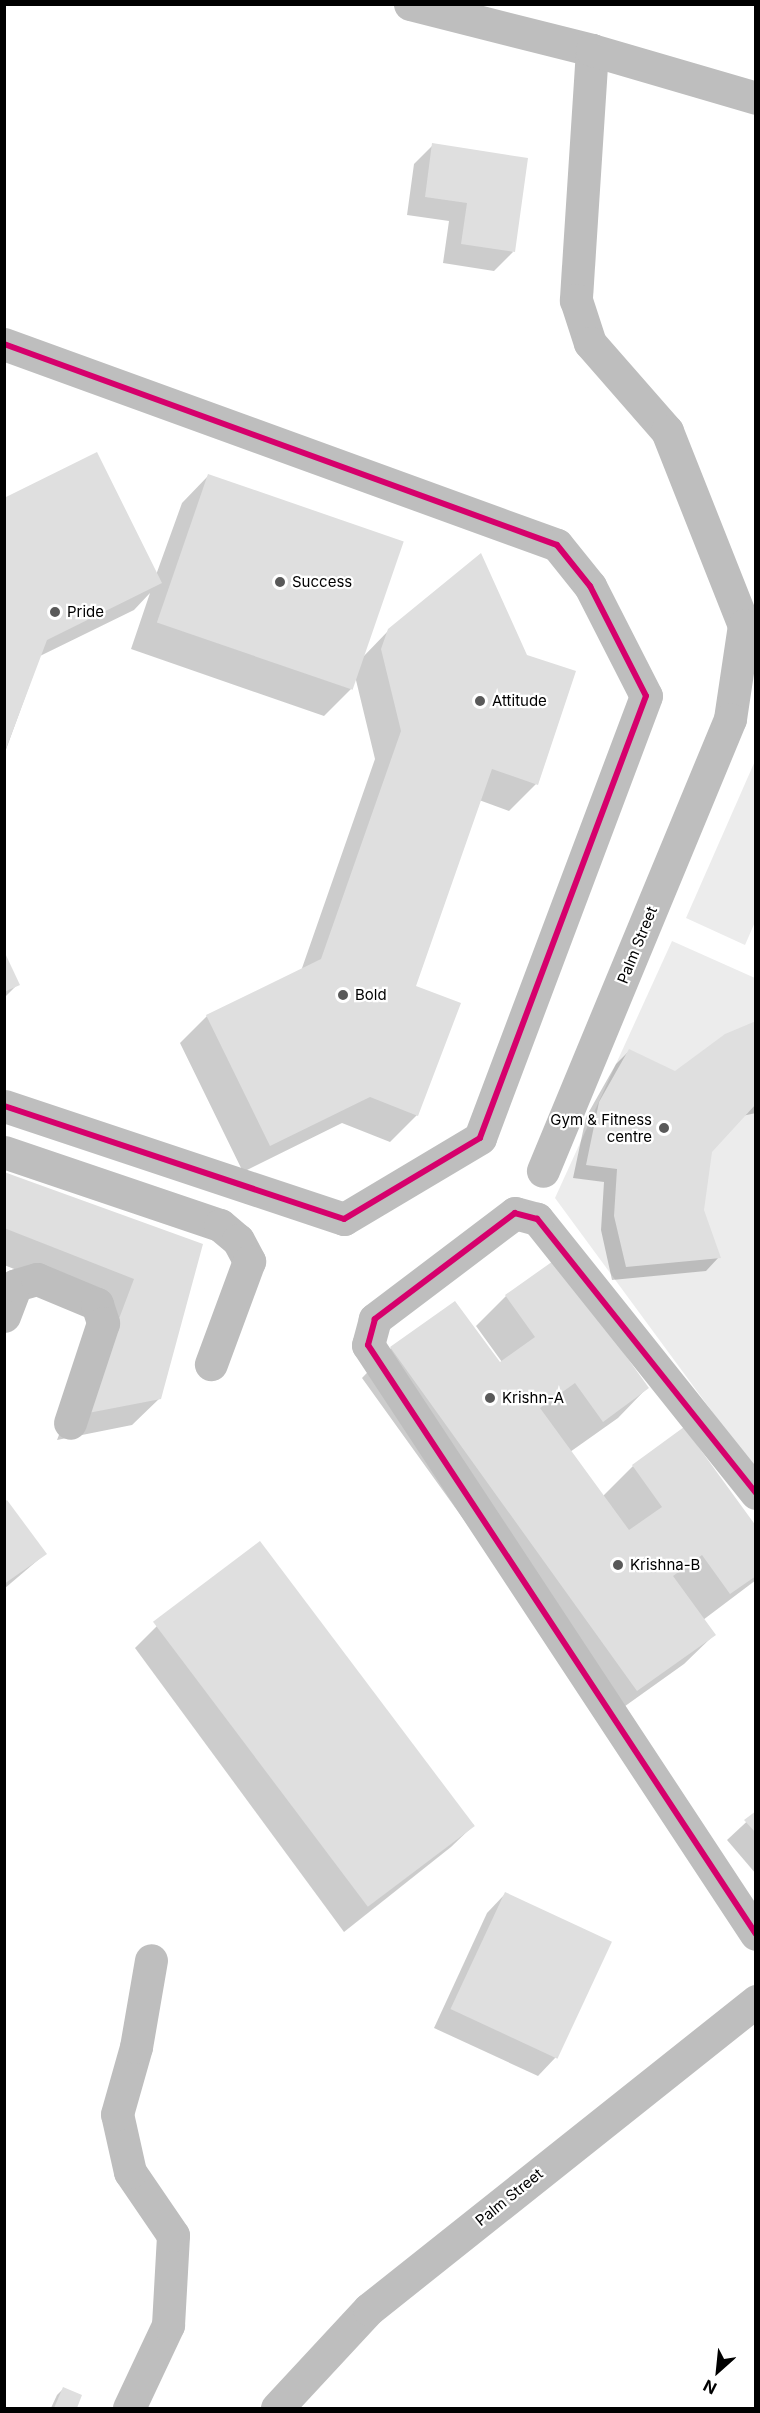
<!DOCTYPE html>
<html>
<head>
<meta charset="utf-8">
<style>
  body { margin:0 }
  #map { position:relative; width:760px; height:2413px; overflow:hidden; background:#fff; font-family:Inter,sans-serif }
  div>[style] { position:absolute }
  .green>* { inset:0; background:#ececec }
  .shadow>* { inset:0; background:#0003 }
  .building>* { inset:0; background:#dfdfdf; transform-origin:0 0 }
  .minor>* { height:33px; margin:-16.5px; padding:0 16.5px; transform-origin:16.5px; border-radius:16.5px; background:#bebebe }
  .cycleway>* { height:6px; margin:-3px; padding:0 3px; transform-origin:3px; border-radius:3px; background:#d6006c }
  .dots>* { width:16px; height:16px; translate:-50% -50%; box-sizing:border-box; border:3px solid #fff; border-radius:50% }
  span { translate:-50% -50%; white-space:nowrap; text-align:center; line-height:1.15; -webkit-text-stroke:4.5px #fff; paint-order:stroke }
  .poi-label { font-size:15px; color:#000 }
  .left { translate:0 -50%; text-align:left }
  .right { translate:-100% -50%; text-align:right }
  .street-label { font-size:15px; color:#000 }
  .frame { position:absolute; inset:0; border:6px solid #000; pointer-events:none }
  .north { position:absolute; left:688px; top:2341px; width:60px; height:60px; -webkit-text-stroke:4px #fff; paint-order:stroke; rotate:207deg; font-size:16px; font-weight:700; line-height:24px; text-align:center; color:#000 }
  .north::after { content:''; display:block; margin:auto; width:21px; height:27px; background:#000; clip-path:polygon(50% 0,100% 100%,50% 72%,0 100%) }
</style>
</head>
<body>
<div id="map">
  <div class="green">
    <div style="clip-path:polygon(755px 761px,755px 922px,745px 945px,686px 918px)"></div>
    <div style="clip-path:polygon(672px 941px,755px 978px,755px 1470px,555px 1198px)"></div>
  </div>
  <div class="shadow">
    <div style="clip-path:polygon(433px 145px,513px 252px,494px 271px,443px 263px,449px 221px,407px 215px,414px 164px)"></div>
    <div style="clip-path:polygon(208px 476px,362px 658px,389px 630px,536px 784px,509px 811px,479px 800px,414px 987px,417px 1115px,390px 1142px,342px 1123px,243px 1172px,180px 1043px,207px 1016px,301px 971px,375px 759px,355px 676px,351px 689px,324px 716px,131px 649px,150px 593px,134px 610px,40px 656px,4px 755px,4px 499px,156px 575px,182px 503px)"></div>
    <div style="clip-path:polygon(4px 955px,18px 984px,4px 998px)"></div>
    <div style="clip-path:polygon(756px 1023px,756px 1113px,742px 1116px,711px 1151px,702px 1210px,719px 1257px,706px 1271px,612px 1280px,601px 1230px,604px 1182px,573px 1178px,586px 1117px,616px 1064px,629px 1051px,675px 1072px)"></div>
    <div style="clip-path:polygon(4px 1174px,201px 1245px,160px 1398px,132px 1425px,57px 1440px,108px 1306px,4px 1265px)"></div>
    <div style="clip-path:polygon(555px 1261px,647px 1388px,618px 1418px,570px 1452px,603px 1496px,633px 1466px,756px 1529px,756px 1580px,703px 1620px,714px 1635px,684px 1664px,607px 1719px,362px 1378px,391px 1348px,499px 1364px,502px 1362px,476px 1326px,506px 1296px)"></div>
    <div style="clip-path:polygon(4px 1503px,45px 1554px,4px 1589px)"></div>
    <div style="clip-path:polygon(157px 1626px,474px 1825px,451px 1847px,344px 1932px,135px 1648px)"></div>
    <div style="clip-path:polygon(756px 1813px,756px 1874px,727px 1840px)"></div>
    <div style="clip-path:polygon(505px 1894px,556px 2057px,538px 2076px,434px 2028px,487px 1913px)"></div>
    <div style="clip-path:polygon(63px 2389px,80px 2396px,75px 2408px,51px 2408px,57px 2395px)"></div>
  </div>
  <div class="building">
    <div style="clip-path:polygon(432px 143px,528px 158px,515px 252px,461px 244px,467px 203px,425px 197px)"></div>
    <div style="clip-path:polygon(97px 452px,162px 583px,47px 640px,4px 754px,4px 498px)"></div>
    <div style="left:208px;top:474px;width:207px;height:157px;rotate:19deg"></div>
    <div style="clip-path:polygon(481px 553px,527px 655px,576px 671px,538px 785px,492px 769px,416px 986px,461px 1003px,418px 1116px,370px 1097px,270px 1146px,206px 1015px,321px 959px,401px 731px,381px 649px,388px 629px)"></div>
    <div style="clip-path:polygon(4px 951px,20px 985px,4px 992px)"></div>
    <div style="clip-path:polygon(756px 1021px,756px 1104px,712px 1152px,704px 1210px,721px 1258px,626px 1267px,614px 1216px,617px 1169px,586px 1165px,599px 1102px,629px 1049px,675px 1071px,725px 1034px)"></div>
    <div style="clip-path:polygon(4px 1172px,203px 1244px,161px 1399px,83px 1414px,134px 1279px,4px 1228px)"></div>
    <div style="clip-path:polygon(556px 1259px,649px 1388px,603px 1422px,575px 1383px,540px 1408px,629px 1530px,662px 1507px,632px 1465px,684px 1427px,756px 1526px,756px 1576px,730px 1594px,702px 1555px,673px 1576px,716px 1635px,637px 1691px,390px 1347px,455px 1301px,500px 1362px,535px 1337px,505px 1295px)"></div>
    <div style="clip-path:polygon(7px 1500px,47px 1554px,4px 1584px,4px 1502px)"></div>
    <div style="left:260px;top:1541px;width:357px;height:134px;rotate:53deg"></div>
    <div style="clip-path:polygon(756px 1811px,756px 1833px,744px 1820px)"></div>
    <div style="left:505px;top:1892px;width:118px;height:129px;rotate:25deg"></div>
    <div style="clip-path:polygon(63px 2387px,82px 2395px,77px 2408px,54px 2408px)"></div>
  </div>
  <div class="minor">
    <div style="left:410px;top:4px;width:188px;rotate:14.2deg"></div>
    <div style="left:592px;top:50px;width:251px;rotate:93.7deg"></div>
    <div style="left:576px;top:300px;width:45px;rotate:72deg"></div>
    <div style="left:590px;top:343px;width:117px;rotate:48.8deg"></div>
    <div style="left:667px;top:431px;width:209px;rotate:68.4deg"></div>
    <div style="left:744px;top:625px;width:95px;rotate:98.5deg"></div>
    <div style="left:730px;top:719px;width:489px;rotate:112.5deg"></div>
    <div style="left:592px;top:50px;width:171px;rotate:16.3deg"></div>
    <div style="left:4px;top:344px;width:588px;rotate:19.97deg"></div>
    <div style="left:557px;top:545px;width:53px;rotate:51.2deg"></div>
    <div style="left:590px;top:586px;width:123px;rotate:63deg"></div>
    <div style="left:646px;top:696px;width:472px;rotate:110.6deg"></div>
    <div style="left:480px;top:1138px;width:158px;rotate:149.2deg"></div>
    <div style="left:344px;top:1219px;width:358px;rotate:-161.6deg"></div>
    <div style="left:4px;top:1152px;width:228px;rotate:18.7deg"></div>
    <div style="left:220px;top:1225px;width:23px;rotate:40deg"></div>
    <div style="left:238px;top:1240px;width:24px;rotate:62deg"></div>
    <div style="left:249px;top:1261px;width:110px;rotate:110.3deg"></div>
    <div style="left:4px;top:1316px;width:33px;rotate:-69deg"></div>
    <div style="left:16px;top:1285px;width:22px;rotate:-16deg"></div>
    <div style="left:37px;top:1279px;width:65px;rotate:22.6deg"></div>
    <div style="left:97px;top:1304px;width:20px;rotate:72deg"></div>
    <div style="left:103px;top:1323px;width:105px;rotate:108.3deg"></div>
    <div style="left:756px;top:1493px;width:351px;rotate:-128.6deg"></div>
    <div style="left:537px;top:1219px;width:23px;rotate:-165deg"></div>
    <div style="left:515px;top:1213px;width:176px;rotate:142.9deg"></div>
    <div style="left:375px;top:1319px;width:27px;rotate:105deg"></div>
    <div style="left:368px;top:1345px;width:705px;rotate:56.63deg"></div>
    <div style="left:129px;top:2408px;width:92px;rotate:-64.8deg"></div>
    <div style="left:168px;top:2325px;width:90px;rotate:-86.8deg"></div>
    <div style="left:173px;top:2235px;width:76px;rotate:-124.3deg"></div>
    <div style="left:130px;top:2172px;width:59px;rotate:-102.6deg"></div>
    <div style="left:117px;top:2114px;width:70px;rotate:-74.2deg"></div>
    <div style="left:136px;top:2047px;width:88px;rotate:-80.2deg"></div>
    <div style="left:277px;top:2408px;width:135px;rotate:-47.1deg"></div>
    <div style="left:369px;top:2309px;width:495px;rotate:-38.5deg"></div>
  </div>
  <div class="cycleway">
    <div style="left:4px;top:344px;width:588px;rotate:19.97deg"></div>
    <div style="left:557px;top:545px;width:53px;rotate:51.2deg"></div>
    <div style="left:590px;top:586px;width:123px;rotate:63deg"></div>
    <div style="left:646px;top:696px;width:472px;rotate:110.6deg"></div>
    <div style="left:480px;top:1138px;width:158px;rotate:149.2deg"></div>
    <div style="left:344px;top:1219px;width:358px;rotate:-161.6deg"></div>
    <div style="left:756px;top:1493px;width:351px;rotate:-128.6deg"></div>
    <div style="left:537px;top:1219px;width:23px;rotate:-165deg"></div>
    <div style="left:515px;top:1213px;width:176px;rotate:142.9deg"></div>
    <div style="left:375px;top:1319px;width:27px;rotate:105deg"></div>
    <div style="left:368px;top:1345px;width:705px;rotate:56.63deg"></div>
  </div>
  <div class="dots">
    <div style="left:280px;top:582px;background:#595959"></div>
    <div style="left:55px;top:612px;background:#595959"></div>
    <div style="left:480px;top:701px;background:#595959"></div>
    <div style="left:343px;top:995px;background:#595959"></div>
    <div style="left:664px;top:1128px;background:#595959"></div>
    <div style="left:490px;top:1398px;background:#595959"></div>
    <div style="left:618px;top:1565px;background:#595959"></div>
  </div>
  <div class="poi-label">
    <span class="left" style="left:292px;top:582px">Success</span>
    <span class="left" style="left:67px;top:612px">Pride</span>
    <span class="left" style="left:492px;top:701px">Attitude</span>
    <span class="left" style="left:355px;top:995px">Bold</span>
    <span class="right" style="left:652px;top:1128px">Gym &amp; Fitness<br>centre</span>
    <span class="left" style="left:502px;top:1398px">Krishn-A</span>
    <span class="left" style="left:630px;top:1565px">Krishna-B</span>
  </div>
  <div class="street-label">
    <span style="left:637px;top:945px;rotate:-68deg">Palm Street</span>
    <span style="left:509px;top:2197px;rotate:-39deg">Palm Street</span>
  </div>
  <div class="frame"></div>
  <div class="north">N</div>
</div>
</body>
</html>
